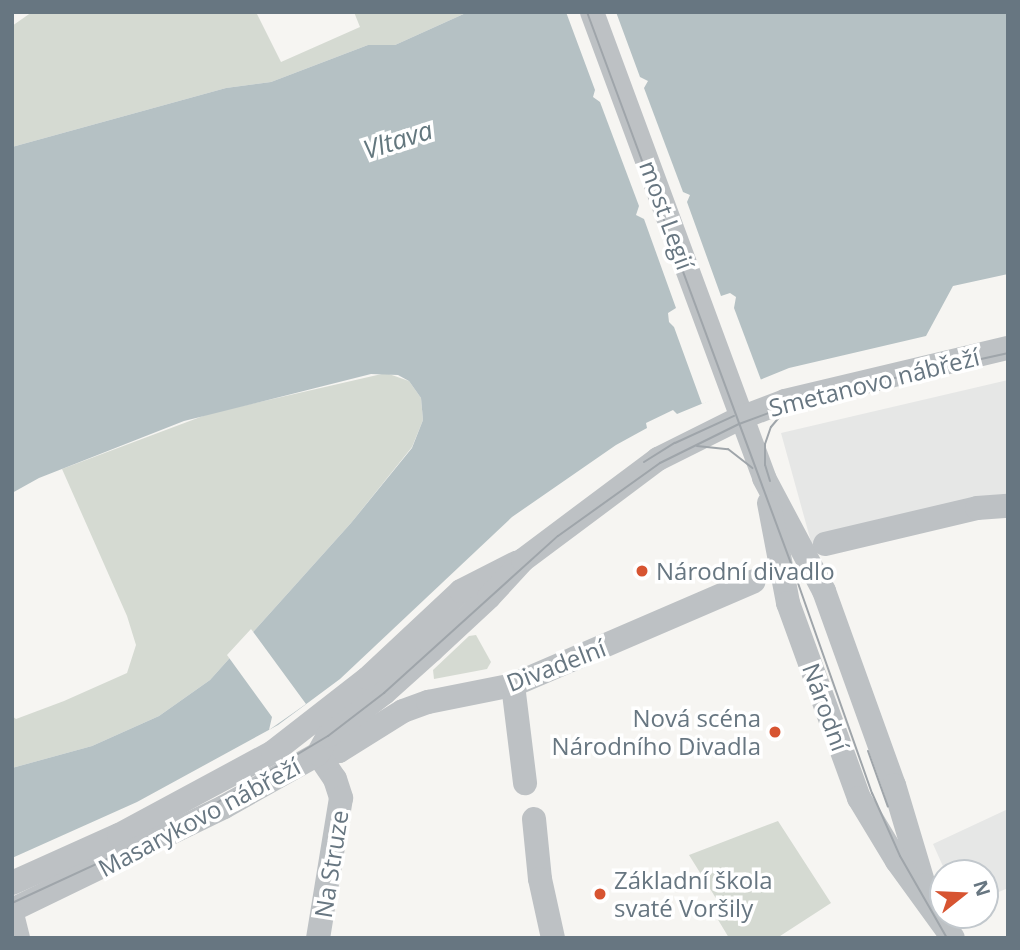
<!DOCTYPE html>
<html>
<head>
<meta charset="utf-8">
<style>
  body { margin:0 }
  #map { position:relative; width:1020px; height:950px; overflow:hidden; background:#f6f5f2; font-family:"Open Sans",sans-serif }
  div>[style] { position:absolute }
  .built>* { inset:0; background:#e6e7e6 }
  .green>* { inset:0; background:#d5dad2 }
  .water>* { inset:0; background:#b5c1c4 }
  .pier>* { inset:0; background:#f6f5f2 }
  .minor>* { height:24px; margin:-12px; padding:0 12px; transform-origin:12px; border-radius:12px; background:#bdc1c4 }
  .tram>* { height:2px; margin:-1px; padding:0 1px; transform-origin:1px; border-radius:1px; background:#9fa5aa }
  .dots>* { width:19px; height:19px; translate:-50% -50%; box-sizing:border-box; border:4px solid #fff; border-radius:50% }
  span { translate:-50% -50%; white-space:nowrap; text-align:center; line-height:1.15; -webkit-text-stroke:7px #fff; paint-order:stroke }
  .street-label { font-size:24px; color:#677681 }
  .poi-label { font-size:24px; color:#677681 }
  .left { translate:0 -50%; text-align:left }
  .right { translate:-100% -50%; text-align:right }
  .water-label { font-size:26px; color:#63777e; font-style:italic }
  .frame { position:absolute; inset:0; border:14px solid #677681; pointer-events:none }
  .north { position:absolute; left:929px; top:859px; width:70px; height:70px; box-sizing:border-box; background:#fff; border:2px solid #c2c8cd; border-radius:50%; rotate:72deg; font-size:19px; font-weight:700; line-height:28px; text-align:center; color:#677681 }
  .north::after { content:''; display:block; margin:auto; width:24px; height:32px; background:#d75431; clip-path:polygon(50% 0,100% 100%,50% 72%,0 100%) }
</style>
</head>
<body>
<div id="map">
  <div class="built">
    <div style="clip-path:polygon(1008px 380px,1008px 498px,813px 549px,781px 433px)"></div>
    <div style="clip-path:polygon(1008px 809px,1008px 888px,985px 898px,985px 873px,946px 873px,933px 844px)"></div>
  </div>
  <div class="green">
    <div style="clip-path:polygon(32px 12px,256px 12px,281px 62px,360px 27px,354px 12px,468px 12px,395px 45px,368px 45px,271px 82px,226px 88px,12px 147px,12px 26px)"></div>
    <div style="clip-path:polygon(386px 373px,409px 381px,421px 398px,423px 420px,412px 447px,351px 523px,210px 680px,159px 716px,92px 746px,12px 768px,12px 716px,16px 719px,64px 701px,127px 673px,136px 645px,127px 616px,62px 469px,211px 413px)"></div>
    <div style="clip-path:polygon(476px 635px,491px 662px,487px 669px,434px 679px,433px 670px,469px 636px)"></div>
    <div style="clip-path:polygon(778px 821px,831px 903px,777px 938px,729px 938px,714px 913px,722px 908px,689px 855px)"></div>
  </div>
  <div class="water">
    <div style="clip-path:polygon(468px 12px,1008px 12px,1008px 274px,953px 286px,926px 336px,789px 368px,677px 414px,673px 410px,646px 423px,647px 428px,616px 445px,512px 517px,340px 679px,278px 725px,137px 802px,12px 858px,12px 768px,92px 746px,159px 716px,210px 680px,351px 523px,412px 448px,423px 420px,421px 398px,409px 381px,398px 375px,371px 374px,184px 421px,39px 478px,12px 493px,12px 147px,226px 88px,271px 82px,368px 45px,395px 45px)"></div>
  </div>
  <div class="pier">
    <div style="clip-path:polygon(566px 12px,616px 12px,640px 77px,648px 81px,644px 88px,683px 192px,690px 195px,687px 202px,721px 296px,730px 293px,736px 297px,734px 308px,761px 380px,756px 384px,702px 404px,674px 327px,669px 322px,668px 313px,676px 308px,644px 219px,636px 215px,639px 206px,600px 102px,593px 97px,595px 90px)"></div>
    <div style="clip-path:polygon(251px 629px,306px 704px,269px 730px,272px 717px,227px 655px)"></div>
  </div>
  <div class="minor">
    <div style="left:592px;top:12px;width:497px;rotate:69.7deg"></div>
    <div style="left:764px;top:478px;width:128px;rotate:62deg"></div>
    <div style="left:824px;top:591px;width:206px;rotate:70.2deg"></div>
    <div style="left:894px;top:785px;width:104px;rotate:73.3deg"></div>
    <div style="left:924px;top:885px;width:32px;rotate:64deg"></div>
    <div style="left:769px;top:503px;width:102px;rotate:79.2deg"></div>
    <div style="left:788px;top:603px;width:208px;rotate:70deg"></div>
    <div style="left:859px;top:798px;width:74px;rotate:58.9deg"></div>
    <div style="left:897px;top:861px;width:95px;rotate:54deg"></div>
    <div style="left:825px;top:544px;width:156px;rotate:-13.3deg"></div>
    <div style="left:977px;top:508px;width:31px;rotate:-4deg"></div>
    <div style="left:513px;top:685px;width:99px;rotate:83deg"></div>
    <div style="left:318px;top:754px;width:21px;rotate:-8deg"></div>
    <div style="left:339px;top:751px;width:75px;rotate:-32deg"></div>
    <div style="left:403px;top:711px;width:27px;rotate:-20deg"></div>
    <div style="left:428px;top:702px;width:87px;rotate:-11.3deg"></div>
    <div style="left:513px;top:685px;width:262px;rotate:-23.3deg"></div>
    <div style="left:318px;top:754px;width:30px;rotate:56deg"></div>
    <div style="left:335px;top:779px;width:20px;rotate:72deg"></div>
    <div style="left:341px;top:798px;width:142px;rotate:99.3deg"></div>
    <div style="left:534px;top:819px;width:60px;rotate:84.3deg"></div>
    <div style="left:540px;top:879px;width:60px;rotate:77.6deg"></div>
    <div style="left:12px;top:883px;width:117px;rotate:-24.2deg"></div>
    <div style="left:119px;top:835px;width:175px;rotate:-28.3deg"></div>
    <div style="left:273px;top:752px;width:120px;rotate:-37.9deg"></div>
    <div style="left:368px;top:678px;width:127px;rotate:-43.1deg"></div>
    <div style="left:461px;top:591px;width:62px;rotate:-27deg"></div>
    <div style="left:12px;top:910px;width:236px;rotate:-25.9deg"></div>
    <div style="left:224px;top:807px;width:108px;rotate:-29.4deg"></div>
    <div style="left:318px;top:754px;width:21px;rotate:-61deg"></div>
    <div style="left:328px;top:736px;width:71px;rotate:-37.5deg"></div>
    <div style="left:384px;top:693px;width:64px;rotate:-41.9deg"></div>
    <div style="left:432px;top:650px;width:78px;rotate:-42.9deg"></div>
    <div style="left:489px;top:597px;width:50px;rotate:-47.4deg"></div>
    <div style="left:523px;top:560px;width:169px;rotate:-36.8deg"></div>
    <div style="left:658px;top:459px;width:89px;rotate:-26.6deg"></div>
    <div style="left:738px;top:419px;width:50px;rotate:-21deg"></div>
    <div style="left:785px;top:401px;width:229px;rotate:-13.4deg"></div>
    <div style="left:12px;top:914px;width:25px;rotate:76deg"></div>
  </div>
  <div class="tram">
    <div style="left:587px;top:12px;width:594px;rotate:69.7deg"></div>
    <div style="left:793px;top:569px;width:238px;rotate:70.6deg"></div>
    <div style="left:872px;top:793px;width:69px;rotate:66deg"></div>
    <div style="left:900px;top:856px;width:95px;rotate:60.2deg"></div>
    <div style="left:697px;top:446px;width:31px;rotate:6deg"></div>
    <div style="left:728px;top:449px;width:31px;rotate:38deg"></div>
    <div style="left:644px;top:462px;width:36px;rotate:-32deg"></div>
    <div style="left:675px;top:443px;width:65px;rotate:-24.6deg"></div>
    <div style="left:770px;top:481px;width:17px;rotate:-107deg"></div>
    <div style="left:765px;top:465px;width:21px;rotate:-90deg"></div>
    <div style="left:765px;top:444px;width:18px;rotate:-71deg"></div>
    <div style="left:771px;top:427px;width:25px;rotate:-50deg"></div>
    <div style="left:868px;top:751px;width:59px;rotate:70.3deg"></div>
    <div style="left:12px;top:903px;width:129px;rotate:-24.8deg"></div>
    <div style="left:129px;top:849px;width:95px;rotate:-27.6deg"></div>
    <div style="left:213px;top:805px;width:134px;rotate:-31deg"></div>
    <div style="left:328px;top:736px;width:71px;rotate:-37.5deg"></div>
    <div style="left:384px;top:693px;width:234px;rotate:-42.1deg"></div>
    <div style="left:558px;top:536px;width:125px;rotate:-35.6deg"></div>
    <div style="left:660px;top:463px;width:88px;rotate:-26.3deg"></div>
    <div style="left:739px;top:424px;width:83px;rotate:-20.4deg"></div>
    <div style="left:817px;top:395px;width:196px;rotate:-12.4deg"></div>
  </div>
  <div class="dots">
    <div style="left:642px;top:571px;background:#d75431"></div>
    <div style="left:775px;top:732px;background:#d75431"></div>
    <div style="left:600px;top:894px;background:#d75431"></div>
  </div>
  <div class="street-label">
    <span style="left:667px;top:215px;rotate:70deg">most Legií</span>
    <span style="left:874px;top:382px;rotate:-14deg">Smetanovo nábřeží</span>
    <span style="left:556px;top:665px;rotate:-21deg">Divadelní</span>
    <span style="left:826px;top:707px;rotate:70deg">Národní</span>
    <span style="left:199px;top:817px;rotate:-28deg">Masarykovo nábřeží</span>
    <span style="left:331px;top:864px;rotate:-81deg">Na Struze</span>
  </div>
  <div class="poi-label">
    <span class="left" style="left:656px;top:571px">Národní divadlo</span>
    <span class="right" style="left:761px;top:732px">Nová scéna<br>Národního Divadla</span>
    <span class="left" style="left:614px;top:894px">Základní škola<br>svaté Voršily</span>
  </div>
  <div class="water-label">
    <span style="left:398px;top:140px;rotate:-18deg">Vltava</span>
  </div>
  <div class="frame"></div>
  <div class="north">N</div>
</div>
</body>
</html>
